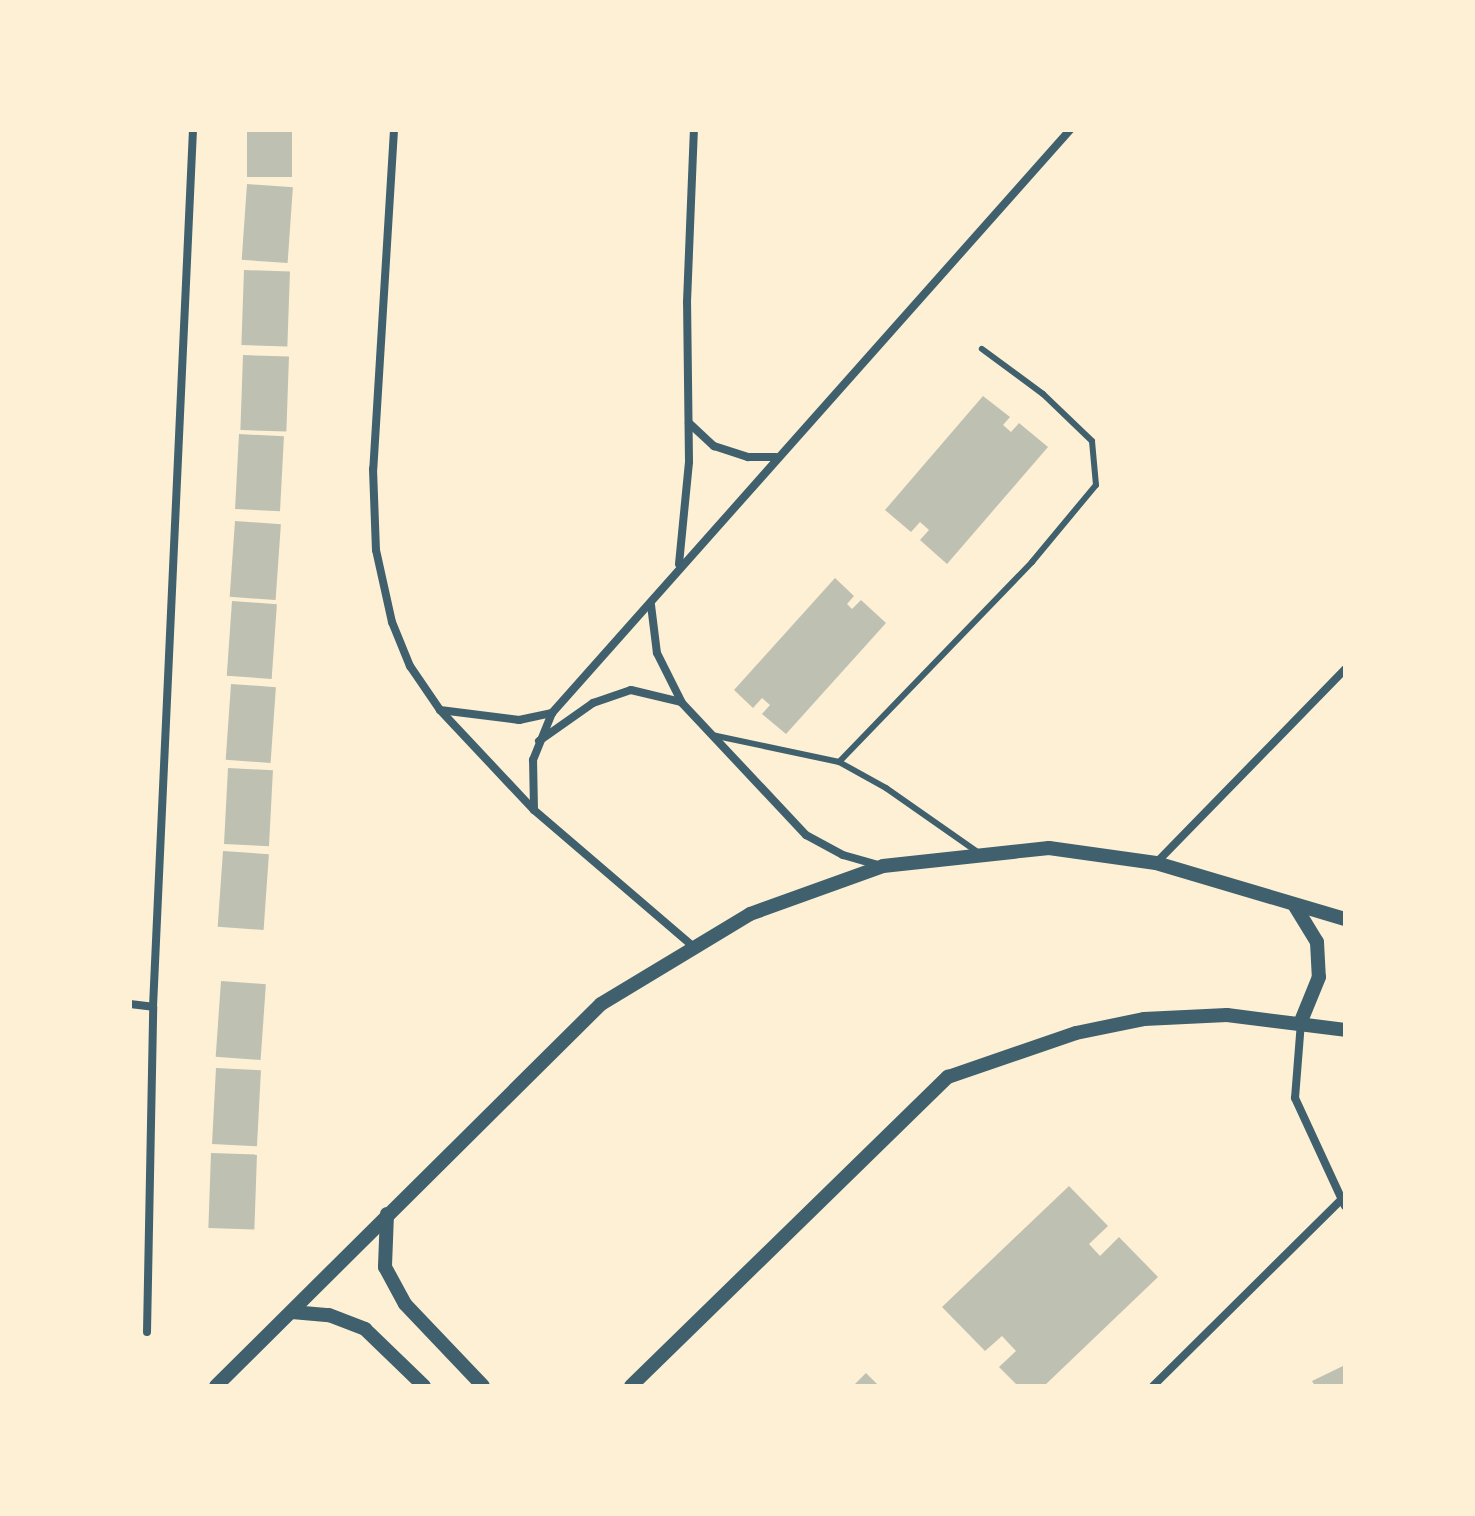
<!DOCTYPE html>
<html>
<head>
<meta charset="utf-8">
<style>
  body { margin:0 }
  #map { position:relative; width:1475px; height:1516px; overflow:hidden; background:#fdf0d5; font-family:"Open Sans",sans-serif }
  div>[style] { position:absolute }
  .building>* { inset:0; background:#bec0b2; transform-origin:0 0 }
  .service>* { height:6px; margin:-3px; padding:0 3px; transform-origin:3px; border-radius:3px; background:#3f606c }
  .minor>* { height:8px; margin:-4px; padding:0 4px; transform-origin:4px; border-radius:4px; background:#3f606c }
  .tertiary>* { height:14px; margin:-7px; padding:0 7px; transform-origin:7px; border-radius:7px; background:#3f606c }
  span { translate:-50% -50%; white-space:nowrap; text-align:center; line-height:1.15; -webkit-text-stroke:6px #fdf0d5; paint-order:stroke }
  .frame { position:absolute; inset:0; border:132px solid #fdf0d5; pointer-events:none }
</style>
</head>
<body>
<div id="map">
  <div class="building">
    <div style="left:247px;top:130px;width:45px;height:47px"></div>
    <div style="left:247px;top:184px;width:46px;height:76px;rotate:4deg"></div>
    <div style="left:244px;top:270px;width:46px;height:75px;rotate:2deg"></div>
    <div style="left:243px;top:355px;width:46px;height:75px;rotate:2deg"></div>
    <div style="clip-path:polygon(983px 396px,1010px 417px,1003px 425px,1011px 432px,1019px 423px,1048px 447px,947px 564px,920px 540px,929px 530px,920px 522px,911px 532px,885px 510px)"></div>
    <div style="left:239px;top:434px;width:45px;height:75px;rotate:3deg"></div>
    <div style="left:235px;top:521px;width:46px;height:76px;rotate:4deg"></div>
    <div style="clip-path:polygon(835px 578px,854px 596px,847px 604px,852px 609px,861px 600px,886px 623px,786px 734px,762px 714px,770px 705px,762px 698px,753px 708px,734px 690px)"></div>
    <div style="left:232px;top:601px;width:45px;height:75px;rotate:4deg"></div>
    <div style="left:231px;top:684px;width:45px;height:76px;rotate:4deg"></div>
    <div style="left:228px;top:768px;width:45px;height:76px;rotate:3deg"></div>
    <div style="left:223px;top:851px;width:46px;height:76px;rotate:4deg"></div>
    <div style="left:221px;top:981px;width:45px;height:76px;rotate:4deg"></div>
    <div style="left:216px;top:1068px;width:45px;height:76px;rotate:3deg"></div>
    <div style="left:211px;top:1153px;width:46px;height:75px;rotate:2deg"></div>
    <div style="clip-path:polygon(1069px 1186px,1108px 1226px,1089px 1244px,1100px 1256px,1119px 1237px,1158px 1277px,1044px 1386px,1018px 1386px,999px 1367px,1016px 1351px,1002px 1336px,985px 1351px,942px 1307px)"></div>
    <div style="clip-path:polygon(1343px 1366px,1345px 1386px,1315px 1386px,1312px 1381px)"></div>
    <div style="clip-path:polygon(866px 1373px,879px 1386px,853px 1386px)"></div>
  </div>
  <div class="service">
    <div style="left:712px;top:735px;width:130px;rotate:12deg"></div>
    <div style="left:839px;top:762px;width:54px;rotate:29deg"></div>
    <div style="left:886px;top:788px;width:113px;rotate:35deg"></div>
    <div style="left:839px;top:762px;width:278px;rotate:-46deg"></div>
    <div style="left:1032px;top:562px;width:100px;rotate:-50.3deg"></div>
    <div style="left:1096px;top:485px;width:44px;rotate:-95.2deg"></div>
    <div style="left:1092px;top:441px;width:68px;rotate:-136.2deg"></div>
    <div style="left:1043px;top:394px;width:76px;rotate:-143.6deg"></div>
  </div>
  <div class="minor">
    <div style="left:394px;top:130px;width:340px;rotate:93.5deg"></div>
    <div style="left:373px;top:469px;width:81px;rotate:87.9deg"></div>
    <div style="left:376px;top:550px;width:74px;rotate:77.5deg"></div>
    <div style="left:392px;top:622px;width:48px;rotate:67.8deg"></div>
    <div style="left:410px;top:666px;width:53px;rotate:55.7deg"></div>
    <div style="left:440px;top:710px;width:137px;rotate:46.8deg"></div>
    <div style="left:534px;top:810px;width:212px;rotate:40.6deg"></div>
    <div style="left:689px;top:423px;width:34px;rotate:43deg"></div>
    <div style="left:714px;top:446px;width:36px;rotate:18deg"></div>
    <div style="left:748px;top:457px;width:28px"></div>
    <div style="left:679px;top:564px;width:102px;rotate:-84.4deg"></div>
    <div style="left:689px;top:462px;width:160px;rotate:-90.7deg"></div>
    <div style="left:687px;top:302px;width:172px;rotate:-87.7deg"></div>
    <div style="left:651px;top:605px;width:48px;rotate:82.9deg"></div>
    <div style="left:657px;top:653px;width:56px;rotate:63.4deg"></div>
    <div style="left:682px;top:703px;width:181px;rotate:46.8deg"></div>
    <div style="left:806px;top:835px;width:42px;rotate:28.4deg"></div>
    <div style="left:843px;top:855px;width:36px;rotate:16deg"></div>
    <div style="left:440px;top:710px;width:80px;rotate:7.2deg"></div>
    <div style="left:519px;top:720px;width:34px;rotate:-12deg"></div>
    <div style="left:539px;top:741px;width:66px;rotate:-35.1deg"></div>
    <div style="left:593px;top:703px;width:40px;rotate:-18.9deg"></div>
    <div style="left:631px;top:690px;width:51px;rotate:13.5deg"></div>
    <div style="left:534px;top:810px;width:50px;rotate:-91.1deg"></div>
    <div style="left:533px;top:760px;width:51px;rotate:-68deg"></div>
    <div style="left:552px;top:713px;width:780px;rotate:-48.38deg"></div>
    <div style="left:1156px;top:863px;width:271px;rotate:-45.7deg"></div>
    <div style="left:130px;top:1004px;width:23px;rotate:7deg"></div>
    <div style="left:1301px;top:1022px;width:76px;rotate:94.5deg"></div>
    <div style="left:1295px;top:1098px;width:119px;rotate:65.2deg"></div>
    <div style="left:147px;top:1332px;width:325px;rotate:-88.9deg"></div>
    <div style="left:153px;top:1007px;width:878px;rotate:-87.39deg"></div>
    <div style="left:1153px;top:1386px;width:266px;rotate:-44.7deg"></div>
  </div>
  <div class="tertiary">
    <div style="left:1295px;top:906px;width:42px;rotate:58.6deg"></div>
    <div style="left:1317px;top:942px;width:35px;rotate:87deg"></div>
    <div style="left:1319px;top:977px;width:48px;rotate:112.2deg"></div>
    <div style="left:387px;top:1214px;width:53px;rotate:92.2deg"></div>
    <div style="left:385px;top:1267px;width:42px;rotate:61.6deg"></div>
    <div style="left:405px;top:1304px;width:113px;rotate:46.4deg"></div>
    <div style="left:292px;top:1312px;width:37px;rotate:5deg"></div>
    <div style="left:329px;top:1315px;width:39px;rotate:21deg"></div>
    <div style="left:365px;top:1329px;width:82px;rotate:44deg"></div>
    <div style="left:216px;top:1386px;width:542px;rotate:-44.78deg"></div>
    <div style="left:601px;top:1004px;width:174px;rotate:-31.1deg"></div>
    <div style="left:750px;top:914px;width:141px;rotate:-19.8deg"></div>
    <div style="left:883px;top:866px;width:167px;rotate:-6.2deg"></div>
    <div style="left:1049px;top:848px;width:108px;rotate:8deg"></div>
    <div style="left:1156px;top:863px;width:197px;rotate:16.5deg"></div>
    <div style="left:631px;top:1386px;width:443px;rotate:-44.3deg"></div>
    <div style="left:948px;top:1077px;width:135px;rotate:-19deg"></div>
    <div style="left:1076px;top:1033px;width:69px;rotate:-11.6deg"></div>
    <div style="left:1144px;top:1019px;width:83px;rotate:-2.8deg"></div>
    <div style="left:1227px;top:1015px;width:119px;rotate:7.2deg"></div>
  </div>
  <div class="frame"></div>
</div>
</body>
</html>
